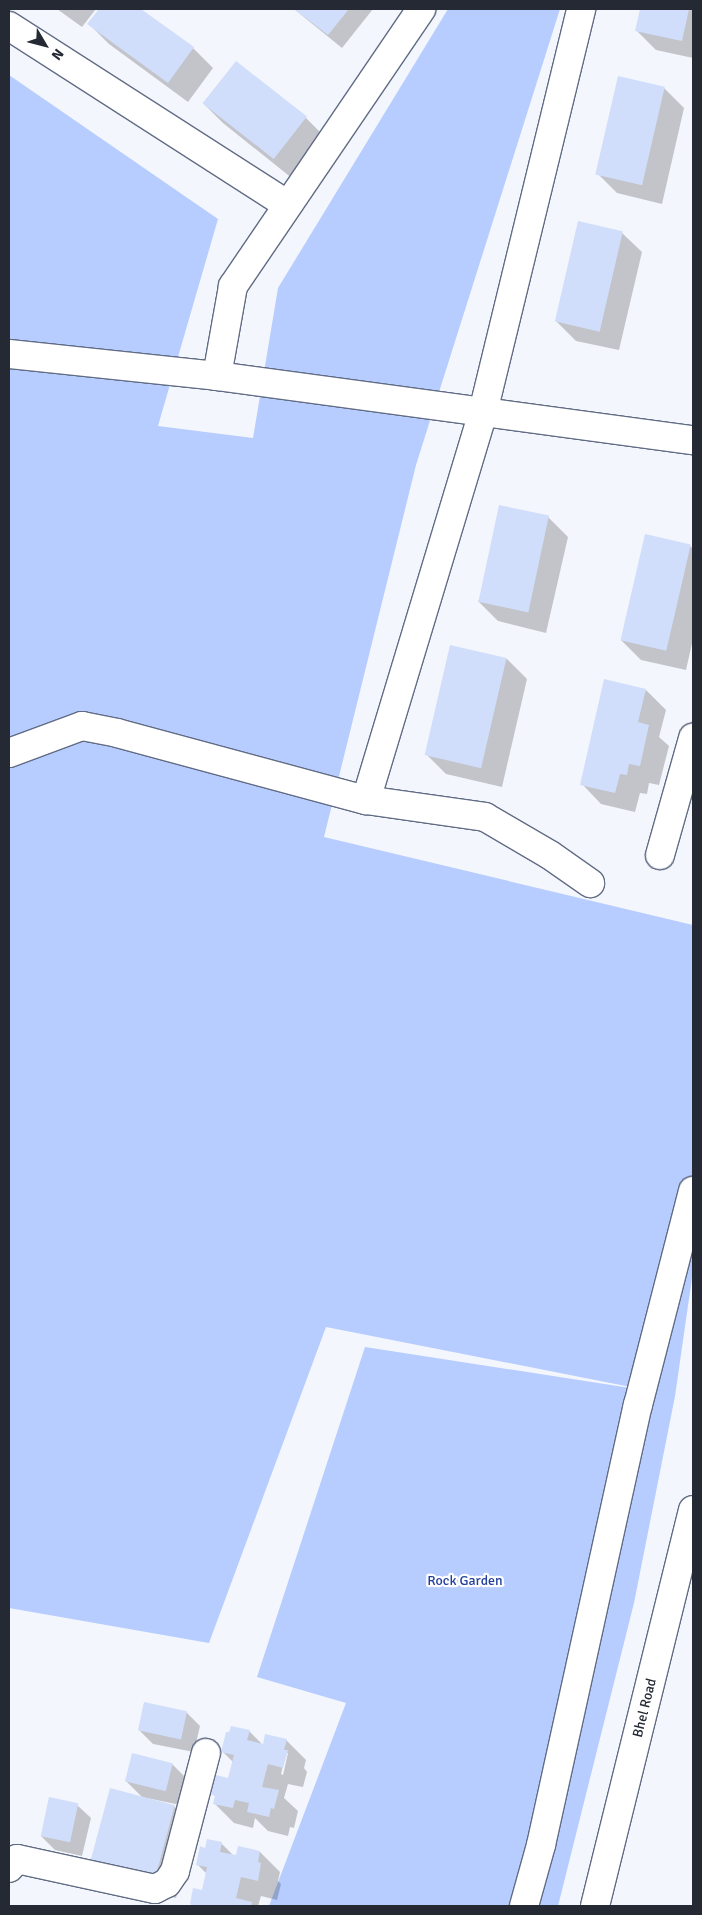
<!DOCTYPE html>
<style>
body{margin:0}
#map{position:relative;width:702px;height:1915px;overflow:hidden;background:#f3f6fc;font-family:Signika,sans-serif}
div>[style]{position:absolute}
.green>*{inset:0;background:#b7cdff}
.shadow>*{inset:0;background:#0003}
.building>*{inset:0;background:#d1defb;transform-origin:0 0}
.roads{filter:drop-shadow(1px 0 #616c84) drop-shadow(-1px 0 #616c84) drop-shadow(0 1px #616c84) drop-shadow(0 -1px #616c84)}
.minor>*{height:28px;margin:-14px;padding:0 14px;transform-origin:14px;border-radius:14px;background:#fff}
span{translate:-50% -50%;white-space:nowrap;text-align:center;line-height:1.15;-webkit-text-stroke:4.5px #fff;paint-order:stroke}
.park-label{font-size:14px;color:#23409d}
.street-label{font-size:14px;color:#242933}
.frame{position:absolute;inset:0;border:10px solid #242933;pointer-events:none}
.north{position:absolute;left:20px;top:20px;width:50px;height:50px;-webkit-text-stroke:4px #fff;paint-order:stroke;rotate:127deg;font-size:14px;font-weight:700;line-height:20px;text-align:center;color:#242933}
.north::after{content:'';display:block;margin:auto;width:18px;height:22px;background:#242933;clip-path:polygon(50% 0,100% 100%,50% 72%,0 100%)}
</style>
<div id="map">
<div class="green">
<i style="clip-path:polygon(448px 9px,560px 9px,416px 465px,324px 837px,693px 925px,693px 1271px,675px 1396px,634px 1603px,558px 1906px,269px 1906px,346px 1703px,257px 1677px,365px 1347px,656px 1392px,326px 1327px,209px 1643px,9px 1608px,9px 75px,218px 219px,158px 426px,253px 438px,278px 288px)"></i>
</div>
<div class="shadow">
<i style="clip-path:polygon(57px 9px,96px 9px,82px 27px)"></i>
<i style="clip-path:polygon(101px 9px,139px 9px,193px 48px,213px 68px,188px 102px,109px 44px,89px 24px)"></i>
<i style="clip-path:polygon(294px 9px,373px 9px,342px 48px)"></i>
<i style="clip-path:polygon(641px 9px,693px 9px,693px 58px,656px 50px,636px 30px)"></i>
<i style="clip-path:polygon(236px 62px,306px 118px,326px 138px,293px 179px,223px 123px,203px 103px)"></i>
<i style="clip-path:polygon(664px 88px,684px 108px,662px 204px,617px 193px,597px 173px)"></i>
<i style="clip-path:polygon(622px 233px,642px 252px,619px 350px,576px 341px,556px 321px)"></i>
<i style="clip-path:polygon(548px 517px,568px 537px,546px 633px,498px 621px,478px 601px)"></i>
<i style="clip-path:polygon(690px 546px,693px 549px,693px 639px,686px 670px,641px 660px,621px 640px)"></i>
<i style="clip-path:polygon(451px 647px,507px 659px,527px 679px,502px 787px,446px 774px,426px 754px)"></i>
<i style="clip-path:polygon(646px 690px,666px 710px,659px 737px,669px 746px,659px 785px,649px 783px,647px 794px,640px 793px,635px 812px,601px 804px,582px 784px)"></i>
<i style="clip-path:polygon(186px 1712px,200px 1726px,194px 1752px,153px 1744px,139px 1730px)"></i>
<i style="clip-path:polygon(evenodd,249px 1731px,264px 1746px,286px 1740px,306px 1760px,304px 1768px,307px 1772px,303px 1787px,288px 1784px,284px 1798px,298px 1811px,294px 1828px,290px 1827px,288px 1836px,268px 1831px,255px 1818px,253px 1828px,234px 1823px,214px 1803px,216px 1797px,213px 1794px,229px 1780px,233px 1762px,223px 1752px,249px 1731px,286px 1753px,288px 1753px,283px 1775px,281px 1774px,286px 1753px)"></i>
<i style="clip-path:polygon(172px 1764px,186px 1778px,180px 1805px,142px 1797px,126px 1781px)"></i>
<i style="clip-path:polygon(77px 1805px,91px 1818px,82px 1856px,55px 1850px,41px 1836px)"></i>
<i style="clip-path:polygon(174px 1806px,194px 1826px,176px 1898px,112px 1881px)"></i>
<i style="clip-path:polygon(221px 1843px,236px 1858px,260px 1852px,280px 1872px,278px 1881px,281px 1884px,277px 1900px,261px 1896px,258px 1906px,194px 1906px,191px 1903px,203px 1891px,207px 1874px,197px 1864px,206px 1849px)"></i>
</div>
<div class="building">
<i style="clip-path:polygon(99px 9px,141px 9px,194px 47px,168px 83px,87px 24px)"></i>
<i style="clip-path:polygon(294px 9px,349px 9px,328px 35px)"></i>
<i style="clip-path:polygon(640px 9px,689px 9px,682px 41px,635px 31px)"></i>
<i style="left:236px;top:61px;width:90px;height:54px;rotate:38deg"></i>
<i style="left:618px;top:76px;width:48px;height:101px;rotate:13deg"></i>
<i style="left:578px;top:221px;width:46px;height:103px;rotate:13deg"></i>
<i style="left:499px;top:505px;width:51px;height:99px;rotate:12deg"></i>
<i style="left:645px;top:534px;width:47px;height:109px;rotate:13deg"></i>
<i style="left:450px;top:645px;width:58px;height:113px;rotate:13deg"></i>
<i style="clip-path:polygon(604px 679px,646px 689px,638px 722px,649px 725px,640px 766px,629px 764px,627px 775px,620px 774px,615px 793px,580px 785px)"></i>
<i style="left:144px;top:1702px;width:44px;height:29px;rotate:12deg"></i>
<i style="clip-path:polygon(231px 1726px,250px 1730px,247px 1740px,263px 1744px,265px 1734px,287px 1739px,284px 1750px,288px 1750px,283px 1768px,268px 1764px,262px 1787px,279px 1790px,274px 1809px,271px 1808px,269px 1817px,247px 1812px,249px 1803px,235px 1800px,233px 1808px,213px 1804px,215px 1795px,211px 1795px,216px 1775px,228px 1778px,234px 1755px,221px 1752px,226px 1732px,229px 1732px)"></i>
<i style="left:132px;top:1753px;width:42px;height:29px;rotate:14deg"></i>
<i style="left:110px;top:1788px;width:67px;height:75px;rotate:15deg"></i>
<i style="left:49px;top:1797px;width:30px;height:40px;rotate:12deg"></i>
<i style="clip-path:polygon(207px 1839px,222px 1842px,220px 1852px,236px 1855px,238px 1846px,260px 1851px,258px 1862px,261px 1863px,258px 1881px,241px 1877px,236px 1898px,252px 1902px,251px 1906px,193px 1906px,190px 1904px,193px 1888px,202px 1890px,207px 1867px,196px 1865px,200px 1846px,205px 1848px)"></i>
</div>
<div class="roads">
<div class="minor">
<i style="left:9px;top:26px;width:331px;rotate:32.7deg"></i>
<i style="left:9px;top:354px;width:209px;rotate:6deg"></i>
<i style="left:217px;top:376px;width:480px;rotate:7.7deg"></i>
<i style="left:217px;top:376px;width:91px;rotate:-79.9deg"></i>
<i style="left:233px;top:286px;width:335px;rotate:-55.8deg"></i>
<i style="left:9px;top:753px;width:78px;rotate:-20.3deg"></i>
<i style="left:82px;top:726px;width:36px;rotate:11deg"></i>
<i style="left:117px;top:733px;width:258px;rotate:15.1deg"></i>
<i style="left:366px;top:800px;width:120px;rotate:8.1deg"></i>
<i style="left:485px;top:817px;width:75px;rotate:30.3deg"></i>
<i style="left:550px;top:855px;width:49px;rotate:35deg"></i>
<i style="left:366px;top:800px;width:405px;rotate:-73.2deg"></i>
<i style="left:483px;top:412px;width:415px;rotate:-76.3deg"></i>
<i style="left:660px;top:855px;width:122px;rotate:-74.2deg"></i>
<i style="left:9px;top:1868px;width:12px;rotate:-48deg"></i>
<i style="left:17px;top:1859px;width:141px;rotate:12.3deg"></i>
<i style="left:155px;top:1889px;width:13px;rotate:-27deg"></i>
<i style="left:167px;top:1883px;width:14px;rotate:-56deg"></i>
<i style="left:175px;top:1871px;width:122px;rotate:-75.3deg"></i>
<i style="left:524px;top:1906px;width:63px;rotate:-74.4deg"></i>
<i style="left:541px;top:1845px;width:451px;rotate:-77.6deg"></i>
<i style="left:638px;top:1405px;width:221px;rotate:-75.6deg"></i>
<i style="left:595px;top:1906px;width:408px;rotate:-76.1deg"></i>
</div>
</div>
<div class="park-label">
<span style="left:465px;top:1581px">Rock Garden</span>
</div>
<div class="street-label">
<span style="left:645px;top:1708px;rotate:-76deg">Bhel Road</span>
</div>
<div class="frame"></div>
<div class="north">N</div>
</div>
